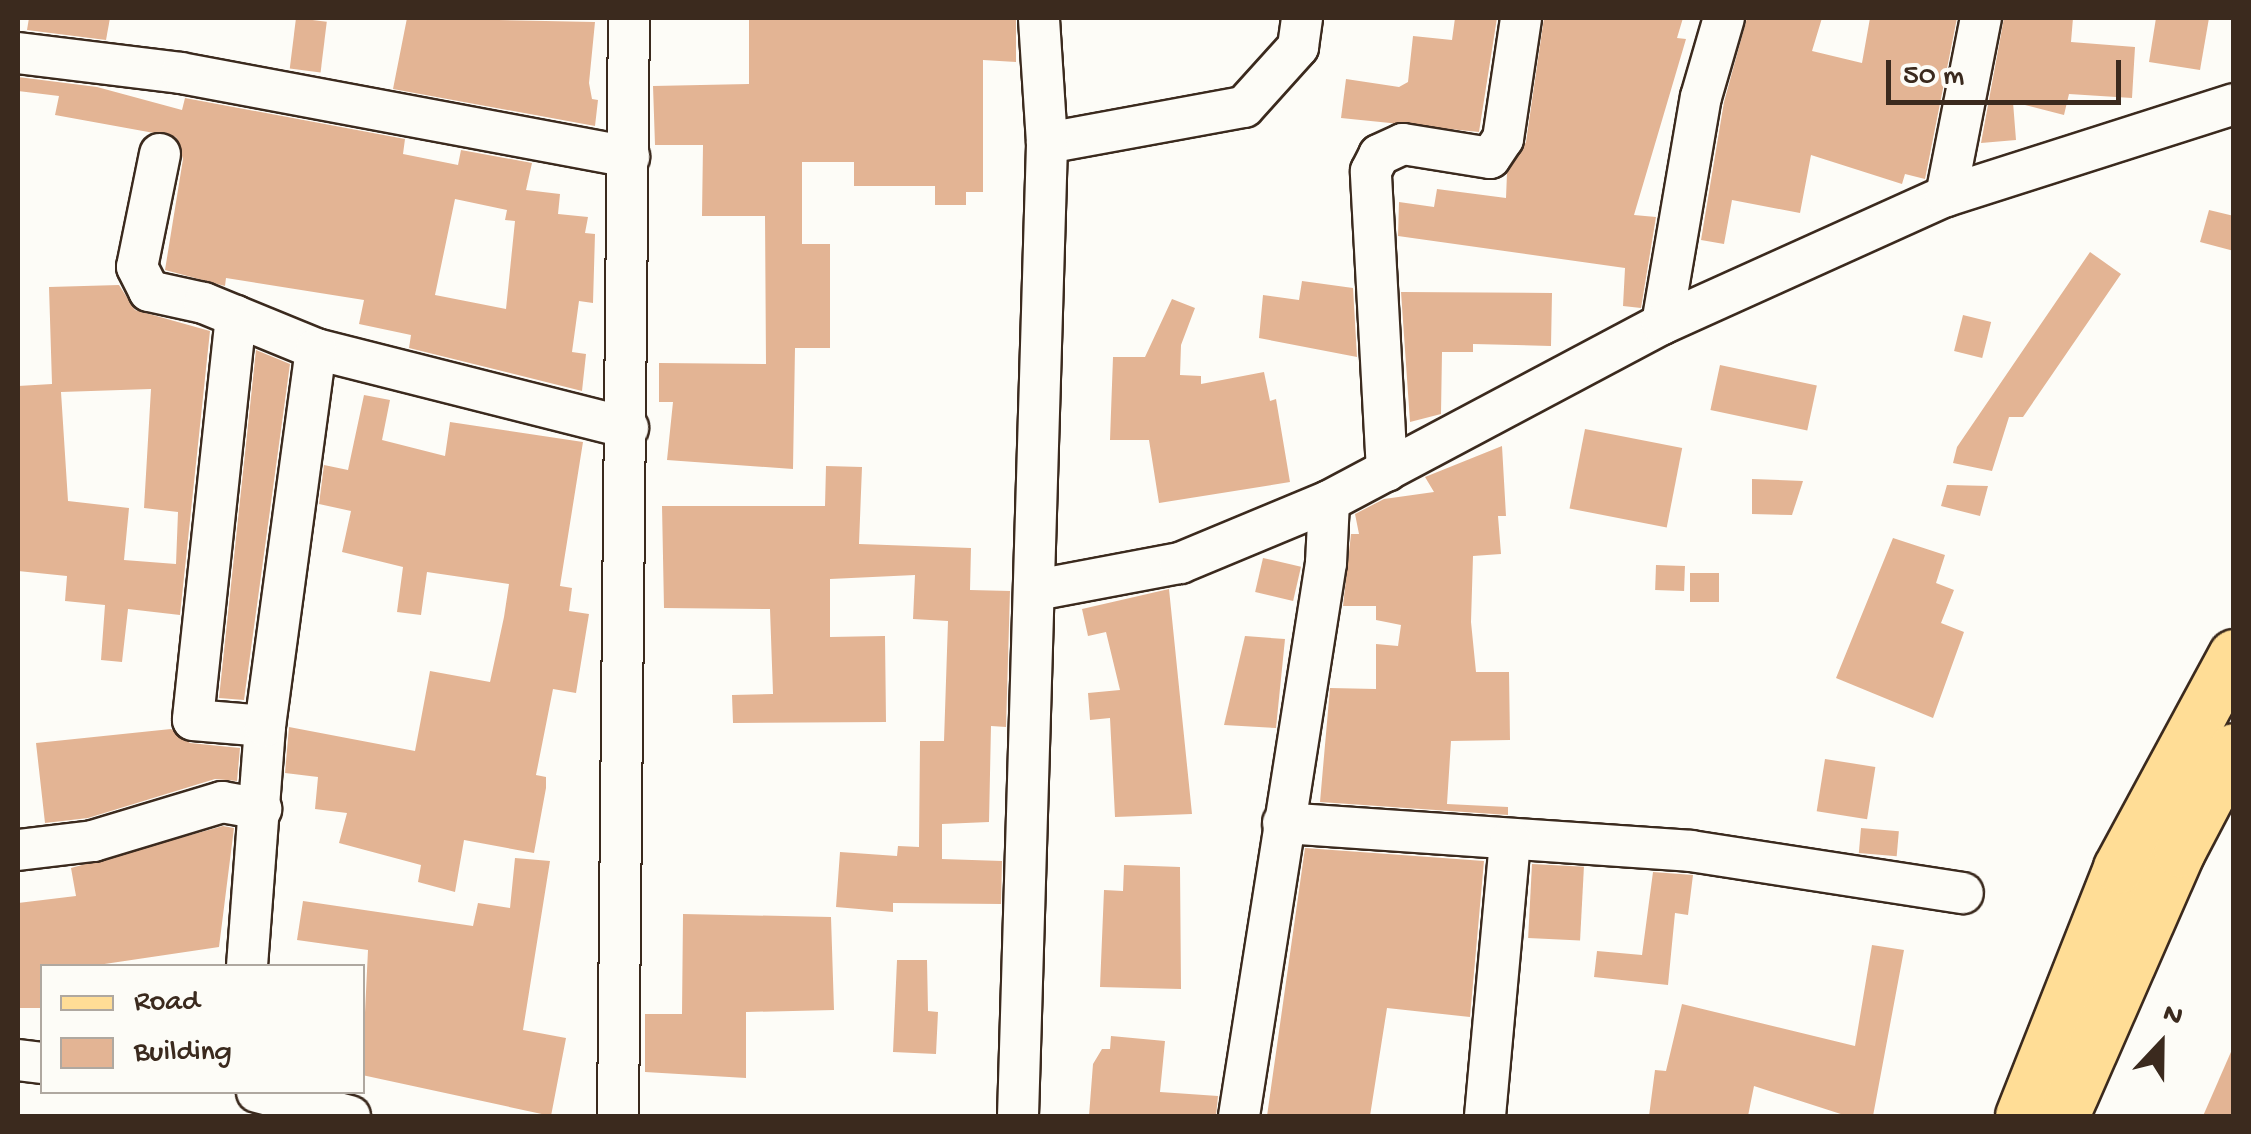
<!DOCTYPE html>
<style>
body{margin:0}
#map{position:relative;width:2251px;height:1134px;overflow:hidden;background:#fdfcf7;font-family:"Gochi Hand",sans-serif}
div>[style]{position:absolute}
.building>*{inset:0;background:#e3b494;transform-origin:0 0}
.roads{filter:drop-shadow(2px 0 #3b2a1e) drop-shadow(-2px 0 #3b2a1e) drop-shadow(0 2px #3b2a1e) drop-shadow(0 -2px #3b2a1e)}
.minor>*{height:40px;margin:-20px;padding:0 20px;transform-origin:20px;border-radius:20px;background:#fdfcf7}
.major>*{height:50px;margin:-25px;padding:0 25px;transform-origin:25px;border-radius:25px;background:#ffdd96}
span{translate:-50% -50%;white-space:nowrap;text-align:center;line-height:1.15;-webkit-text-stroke:8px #fdfcf7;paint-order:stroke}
.frame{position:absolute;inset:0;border:20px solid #3b2a1e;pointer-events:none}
.legend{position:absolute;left:40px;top:964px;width:325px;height:130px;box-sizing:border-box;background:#fdfcf7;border:2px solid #afa8a0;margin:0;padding:12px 18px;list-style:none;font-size:30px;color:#3b2a1e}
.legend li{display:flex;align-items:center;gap:20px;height:50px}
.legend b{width:50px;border:2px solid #afa8a0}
.north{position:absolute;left:2111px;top:994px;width:100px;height:100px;-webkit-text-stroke:8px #fdfcf7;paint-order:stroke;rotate:22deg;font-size:28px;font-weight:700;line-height:40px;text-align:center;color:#3b2a1e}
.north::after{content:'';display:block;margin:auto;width:35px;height:45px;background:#3b2a1e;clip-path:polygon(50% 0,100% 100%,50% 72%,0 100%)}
.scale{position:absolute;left:1886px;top:60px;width:235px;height:45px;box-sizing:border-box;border:5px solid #3b2a1e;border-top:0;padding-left:12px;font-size:30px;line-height:35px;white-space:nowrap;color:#3b2a1e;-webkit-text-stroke:8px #fdfcf7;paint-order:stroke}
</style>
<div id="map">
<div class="building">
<i style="clip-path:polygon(29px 18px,110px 18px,106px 40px,27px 30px)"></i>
<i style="left:296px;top:18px;width:31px;height:51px;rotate:7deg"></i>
<i style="clip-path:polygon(407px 18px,595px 22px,589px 83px,592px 99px,598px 100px,595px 126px,393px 89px)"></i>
<i style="clip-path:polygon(749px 18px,1016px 18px,1016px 62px,983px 60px,983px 192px,966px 192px,966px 205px,935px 205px,935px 186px,854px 186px,854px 162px,802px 162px,802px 244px,830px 244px,830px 348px,795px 348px,793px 469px,667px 460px,673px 402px,659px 402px,659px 363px,766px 364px,765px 216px,702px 216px,703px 145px,655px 145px,653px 86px,749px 84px)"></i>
<i style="clip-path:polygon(1455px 18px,1497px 18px,1479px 132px,1341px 118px,1346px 79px,1399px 87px,1408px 82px,1413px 36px,1452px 40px)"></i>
<i style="clip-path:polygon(1544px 18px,1683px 18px,1677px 38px,1686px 39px,1634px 215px,1656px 217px,1641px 308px,1623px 306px,1625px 268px,1398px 236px,1399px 202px,1434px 207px,1437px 189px,1506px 198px,1507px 173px,1526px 142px)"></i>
<i style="clip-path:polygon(1747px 18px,1822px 18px,1812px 51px,1862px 63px,1870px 18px,1957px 18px,1925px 179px,1905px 174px,1902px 184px,1811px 155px,1800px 213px,1732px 200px,1724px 244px,1701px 240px,1724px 102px)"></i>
<i style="clip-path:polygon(2004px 18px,2073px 18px,2071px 42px,2135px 47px,2132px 98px,2069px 94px,2064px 115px,2013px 102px,2016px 140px,1981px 143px)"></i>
<i style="clip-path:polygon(2156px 18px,2209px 18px,2200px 70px,2149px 62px)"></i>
<i style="clip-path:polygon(evenodd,18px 77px,97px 87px,182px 110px,185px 98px,405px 139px,403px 154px,458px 165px,461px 150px,532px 163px,526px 190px,560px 194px,558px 214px,588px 217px,585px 233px,595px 234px,593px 303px,579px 301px,572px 352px,586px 354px,582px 391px,409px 348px,411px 335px,359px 324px,364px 300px,226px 278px,225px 286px,165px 270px,183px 159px,176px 137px,55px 115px,59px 96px,18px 91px,18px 77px,455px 199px,507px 210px,505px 220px,515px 221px,506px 309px,435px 295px,455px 199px)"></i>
<i style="clip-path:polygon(2209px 210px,2234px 216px,2234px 251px,2200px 242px)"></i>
<i style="clip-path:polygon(2090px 252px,2121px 274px,2023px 417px,2009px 417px,1992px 471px,1953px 463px,1957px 447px)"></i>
<i style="clip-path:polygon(1302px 281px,1353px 288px,1357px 357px,1259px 338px,1263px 295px,1299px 300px)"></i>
<i style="clip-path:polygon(evenodd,119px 285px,135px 310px,210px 331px,180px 615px,128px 609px,122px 662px,101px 660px,105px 605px,65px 601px,67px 576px,18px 571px,18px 386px,52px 384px,49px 287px,119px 285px,151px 389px,144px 508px,178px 512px,176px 564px,124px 560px,129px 508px,68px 501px,61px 392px,151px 389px)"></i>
<i style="clip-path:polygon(1401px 292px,1552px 293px,1551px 346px,1473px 344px,1473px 352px,1442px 352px,1441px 414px,1410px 422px)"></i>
<i style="clip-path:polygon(1172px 299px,1195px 308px,1181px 345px,1180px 375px,1201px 376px,1201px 384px,1264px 372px,1270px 401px,1276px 399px,1290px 482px,1159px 503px,1149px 440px,1110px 440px,1113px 357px,1145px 357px)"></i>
<i style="left:1963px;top:315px;width:29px;height:37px;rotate:14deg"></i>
<i style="clip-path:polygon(256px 350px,290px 364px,244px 700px,219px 698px)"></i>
<i style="left:1720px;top:365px;width:99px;height:46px;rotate:12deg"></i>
<i style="clip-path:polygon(364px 395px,390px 400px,382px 440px,445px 456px,450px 422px,583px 442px,560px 586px,572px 588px,569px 611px,589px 614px,576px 693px,553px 689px,536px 775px,546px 777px,546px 788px,534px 853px,464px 840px,455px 892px,418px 882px,421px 865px,339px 843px,347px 813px,315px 809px,318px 777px,285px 773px,289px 727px,415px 751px,430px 671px,490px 682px,504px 617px,509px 584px,427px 572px,421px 615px,397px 612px,403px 567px,342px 552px,351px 511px,319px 504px,324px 465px,348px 470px)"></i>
<i style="left:1585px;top:429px;width:99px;height:81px;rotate:11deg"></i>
<i style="clip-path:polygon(1502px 446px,1506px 516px,1498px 516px,1501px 554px,1473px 556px,1471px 622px,1476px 672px,1509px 672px,1510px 740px,1451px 741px,1447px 804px,1508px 807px,1508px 815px,1320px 802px,1330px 688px,1376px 689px,1376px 644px,1398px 646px,1401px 625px,1376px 620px,1376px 606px,1343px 606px,1351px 534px,1359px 534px,1355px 514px,1384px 499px,1434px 492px,1425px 477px)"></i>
<i style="clip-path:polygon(826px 466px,862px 467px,859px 544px,971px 548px,970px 590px,1010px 591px,1006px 727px,991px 726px,989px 822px,942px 824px,942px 859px,1002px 861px,1001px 904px,893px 903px,893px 912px,836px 907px,840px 852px,897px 856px,898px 846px,919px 847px,920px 741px,944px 741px,948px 621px,913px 619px,915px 575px,830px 579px,830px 637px,885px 636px,886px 722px,733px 723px,732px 695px,773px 694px,770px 609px,664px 608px,662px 506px,825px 506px)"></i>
<i style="clip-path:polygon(1752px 479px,1803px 481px,1792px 515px,1752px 514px)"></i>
<i style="clip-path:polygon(1947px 485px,1988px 486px,1980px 516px,1941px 506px)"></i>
<i style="clip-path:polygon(1893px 538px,1945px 555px,1936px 583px,1954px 590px,1941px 623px,1964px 632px,1933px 718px,1836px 678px)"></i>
<i style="left:1263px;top:558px;width:39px;height:35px;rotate:13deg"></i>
<i style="left:1656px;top:565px;width:29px;height:25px;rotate:2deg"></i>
<i style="left:1690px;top:573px;width:29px;height:29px"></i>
<i style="clip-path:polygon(1169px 589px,1192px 814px,1115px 817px,1110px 718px,1090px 720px,1088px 693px,1120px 690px,1106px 632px,1088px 636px,1082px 609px)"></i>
<i style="clip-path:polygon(1245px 636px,1285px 639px,1276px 728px,1224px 725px)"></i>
<i style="clip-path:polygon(171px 729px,190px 743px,240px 748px,237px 781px,215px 779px,88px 818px,45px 823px,36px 743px)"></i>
<i style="left:1825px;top:759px;width:51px;height:53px;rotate:9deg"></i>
<i style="clip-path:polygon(223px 826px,234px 828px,219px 947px,91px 966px,42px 966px,42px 1008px,18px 1008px,18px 903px,76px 896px,71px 868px)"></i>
<i style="left:1861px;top:828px;width:38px;height:25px;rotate:5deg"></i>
<i style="clip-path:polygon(1305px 848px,1484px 861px,1470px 1017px,1387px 1008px,1370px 1116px,1267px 1116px)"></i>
<i style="clip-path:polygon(515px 858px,550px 861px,523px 1030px,566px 1038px,551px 1116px,362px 1075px,368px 950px,297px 940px,303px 901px,473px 926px,478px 903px,510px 908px)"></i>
<i style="left:1532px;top:864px;width:52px;height:74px;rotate:3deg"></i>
<i style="clip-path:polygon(1124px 865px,1180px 867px,1181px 989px,1100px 987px,1104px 890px,1123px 891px)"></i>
<i style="clip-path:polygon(1653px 872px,1693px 875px,1688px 915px,1675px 913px,1668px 985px,1594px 977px,1597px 951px,1642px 955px)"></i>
<i style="clip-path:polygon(683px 914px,831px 917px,834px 1010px,746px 1012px,746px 1078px,645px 1072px,645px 1014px,682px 1014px)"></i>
<i style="clip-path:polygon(1872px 945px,1904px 950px,1873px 1116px,1847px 1116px,1754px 1086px,1748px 1116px,1649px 1116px,1655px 1070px,1666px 1071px,1682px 1004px,1855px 1046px)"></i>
<i style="clip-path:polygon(897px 960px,927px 960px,928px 1011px,938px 1012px,936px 1054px,893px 1052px)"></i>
<i style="clip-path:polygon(1111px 1036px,1165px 1041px,1160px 1092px,1218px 1096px,1216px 1116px,1089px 1116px,1093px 1064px,1102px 1049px,1110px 1049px)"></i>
<i style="clip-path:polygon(2234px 1045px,2234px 1116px,2203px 1116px)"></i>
</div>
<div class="roads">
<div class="minor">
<i style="left:18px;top:53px;width:164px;rotate:7deg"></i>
<i style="left:181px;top:73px;width:456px;rotate:10.6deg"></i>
<i style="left:1047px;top:143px;width:200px;rotate:-10.4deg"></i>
<i style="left:1244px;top:107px;width:81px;rotate:-48deg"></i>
<i style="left:1298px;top:47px;width:29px;rotate:-82deg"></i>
<i style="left:160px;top:154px;width:115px;rotate:101.5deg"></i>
<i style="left:137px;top:267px;width:27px;rotate:63deg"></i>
<i style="left:149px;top:291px;width:56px;rotate:12.3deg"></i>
<i style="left:204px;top:303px;width:121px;rotate:22.3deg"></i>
<i style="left:316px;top:349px;width:322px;rotate:14.2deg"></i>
<i style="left:1946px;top:196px;width:181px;rotate:-78.9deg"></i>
<i style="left:236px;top:316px;width:406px;rotate:96.1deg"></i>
<i style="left:193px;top:720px;width:72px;rotate:4.8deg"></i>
<i style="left:1662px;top:324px;width:230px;rotate:-80.3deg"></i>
<i style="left:1701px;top:97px;width:82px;rotate:-73.8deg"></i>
<i style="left:1387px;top:471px;width:300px;rotate:-93.1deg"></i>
<i style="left:1371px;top:171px;width:18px;rotate:-63deg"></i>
<i style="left:1379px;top:155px;width:26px;rotate:-25deg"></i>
<i style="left:1403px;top:144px;width:88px;rotate:9.1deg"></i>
<i style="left:1490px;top:158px;width:23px;rotate:-56deg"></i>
<i style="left:1503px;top:139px;width:122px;rotate:-81.5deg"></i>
<i style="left:1037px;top:590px;width:146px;rotate:-10.7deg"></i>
<i style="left:1180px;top:563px;width:161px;rotate:-22.6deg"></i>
<i style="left:1329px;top:501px;width:377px;rotate:-28deg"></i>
<i style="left:1662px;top:324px;width:312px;rotate:-24.3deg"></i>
<i style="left:1946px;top:196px;width:302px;rotate:-17.7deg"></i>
<i style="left:1283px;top:823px;width:409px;rotate:3.9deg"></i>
<i style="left:1691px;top:851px;width:275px;rotate:8.8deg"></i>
<i style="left:18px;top:850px;width:76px;rotate:-6.8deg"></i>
<i style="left:93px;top:841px;width:135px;rotate:-16.8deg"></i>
<i style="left:222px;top:802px;width:40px;rotate:10deg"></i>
<i style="left:247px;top:966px;width:241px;rotate:-85.7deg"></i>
<i style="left:265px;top:726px;width:380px;rotate:-82.3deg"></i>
<i style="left:18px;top:1060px;width:24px;rotate:7deg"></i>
<i style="left:257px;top:1092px;width:96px;rotate:14.5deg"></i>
<i style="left:618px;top:1116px;width:1098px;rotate:-89.43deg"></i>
<i style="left:1018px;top:1116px;width:973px;rotate:-88.29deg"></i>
<i style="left:1047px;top:143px;width:125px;rotate:-93.7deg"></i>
<i style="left:1239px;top:1116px;width:560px;rotate:-81.06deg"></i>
<i style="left:1326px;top:563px;width:62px;rotate:-87.2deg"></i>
<i style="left:1485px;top:1116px;width:276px;rotate:-84.8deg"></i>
</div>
<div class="major">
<i style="left:2021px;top:1116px;width:267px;rotate:-68.4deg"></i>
<i style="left:2119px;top:868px;width:242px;rotate:-61.6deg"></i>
<i style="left:2064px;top:1116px;width:288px;rotate:-66.3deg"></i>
<i style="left:2180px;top:852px;width:116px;rotate:-62.3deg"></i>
</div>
</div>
<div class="frame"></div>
<ul class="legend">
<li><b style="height:12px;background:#ffdd96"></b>Road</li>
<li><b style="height:28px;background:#e3b494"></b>Building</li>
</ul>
<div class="north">N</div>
<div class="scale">50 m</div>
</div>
